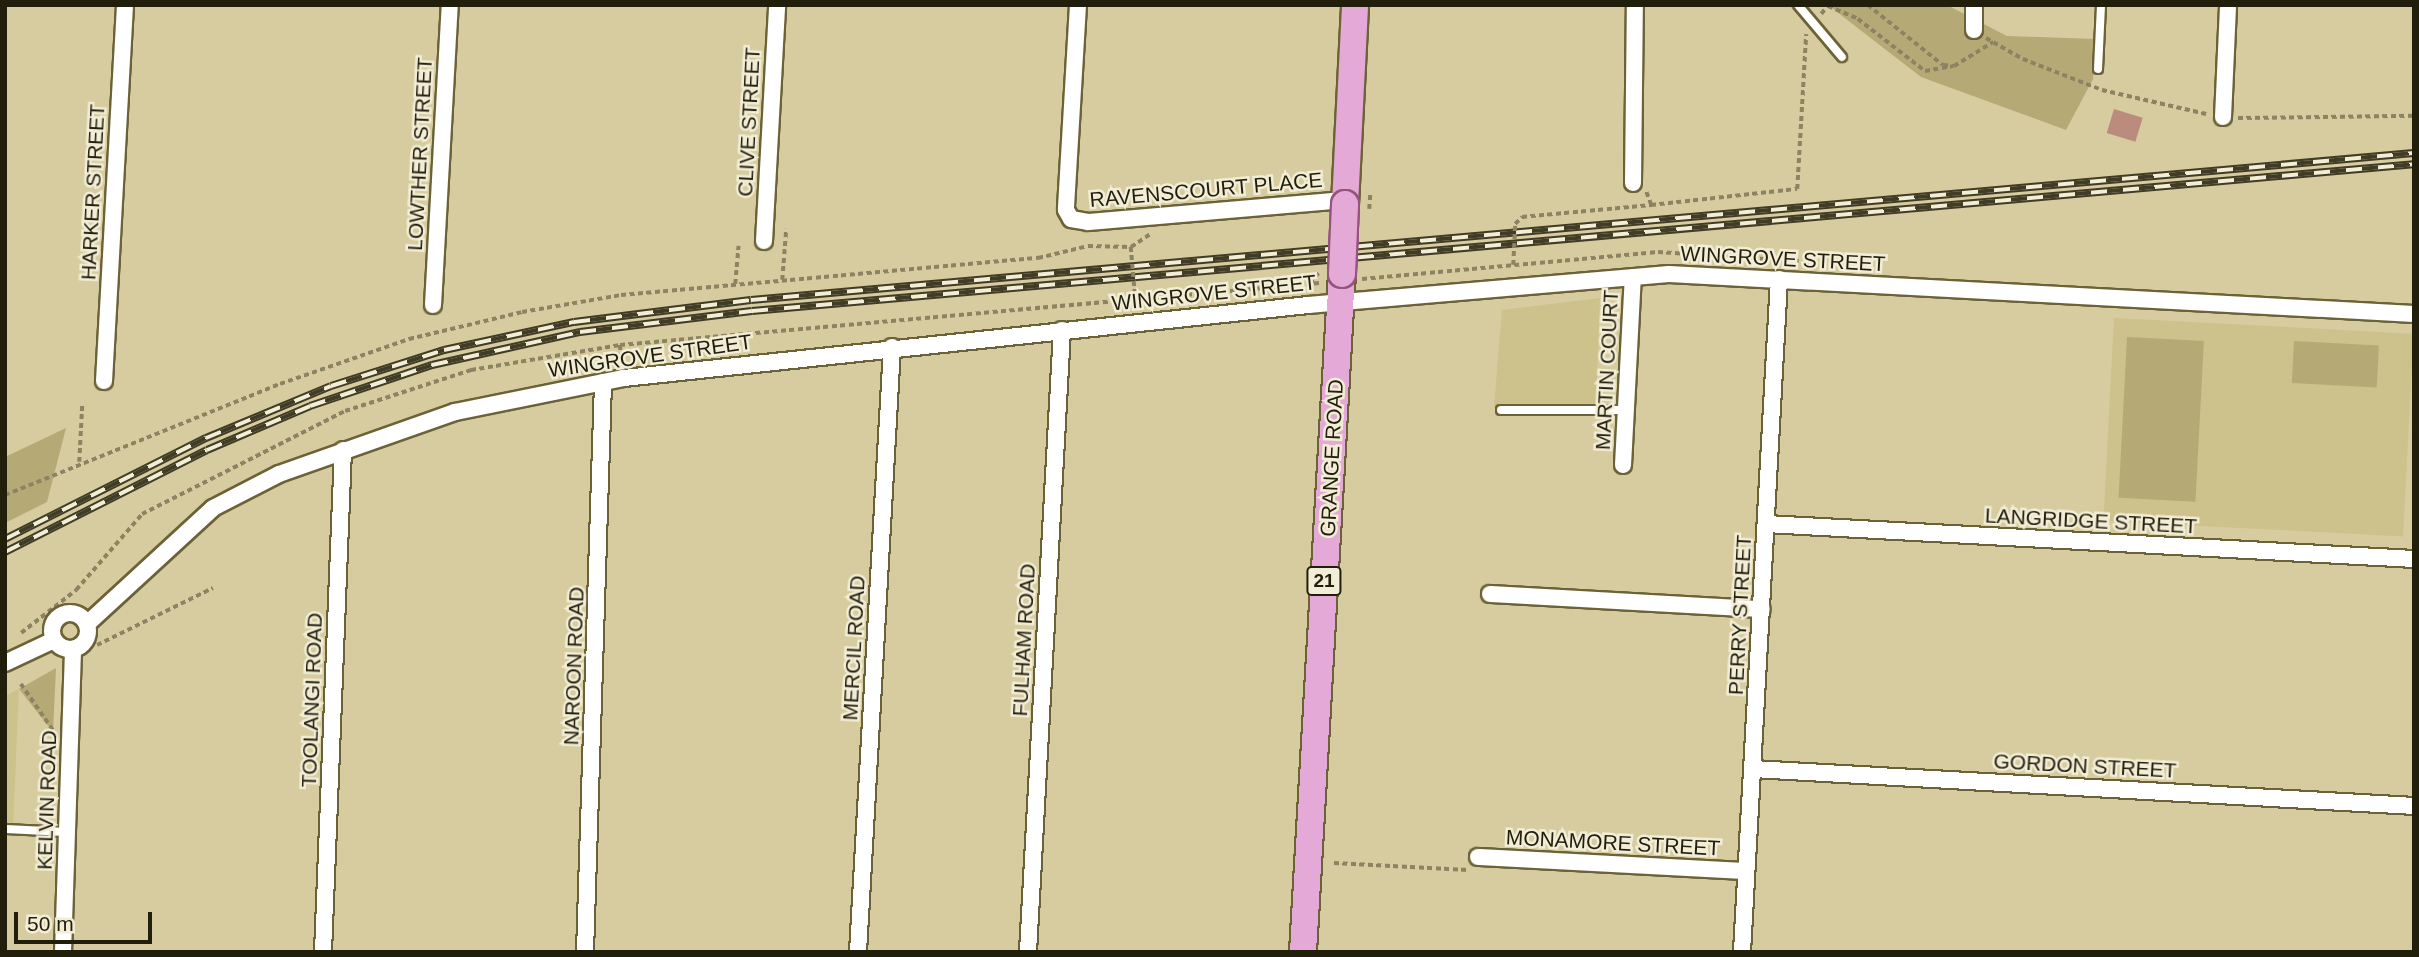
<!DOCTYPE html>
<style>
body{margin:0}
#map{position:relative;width:2419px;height:957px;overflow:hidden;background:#d7cc9f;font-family:Helvetica,sans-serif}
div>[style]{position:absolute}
.built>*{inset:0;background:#cdc18c;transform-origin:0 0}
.green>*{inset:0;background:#b5a976;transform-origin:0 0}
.building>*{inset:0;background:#bb8c7e;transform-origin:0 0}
.path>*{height:3.5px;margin-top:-1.75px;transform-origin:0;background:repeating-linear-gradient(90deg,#8b8361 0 5px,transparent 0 8.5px)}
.roads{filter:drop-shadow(2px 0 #6c6237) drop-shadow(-2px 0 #6c6237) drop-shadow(0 2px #6c6237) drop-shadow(0 -2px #6c6237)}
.service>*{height:8px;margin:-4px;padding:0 4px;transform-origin:4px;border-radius:4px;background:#fff}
.minor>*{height:16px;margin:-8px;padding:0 8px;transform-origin:8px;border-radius:8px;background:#fff}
.minor>.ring{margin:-8px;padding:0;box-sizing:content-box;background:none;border:16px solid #fff;border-radius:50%}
.primary>*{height:26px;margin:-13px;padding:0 13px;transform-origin:13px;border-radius:13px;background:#e5a9d7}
.rail>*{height:8px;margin-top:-4px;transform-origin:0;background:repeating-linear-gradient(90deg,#f2edd6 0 16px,#413c26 0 32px);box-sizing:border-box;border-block:2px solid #413c26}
.path-bridge>*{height:3.5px;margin-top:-1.75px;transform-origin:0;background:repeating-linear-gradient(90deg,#8b8361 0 5px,transparent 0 8.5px)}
.bridges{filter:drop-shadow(2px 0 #95537e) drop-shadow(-2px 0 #95537e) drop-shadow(0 2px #95537e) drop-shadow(0 -2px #95537e)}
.primary-bridge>*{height:26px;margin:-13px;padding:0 13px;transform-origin:13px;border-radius:13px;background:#e5a9d7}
span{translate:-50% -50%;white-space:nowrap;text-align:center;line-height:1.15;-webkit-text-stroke:5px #f2edd6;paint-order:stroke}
.shield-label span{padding:2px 5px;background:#f2edd6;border:2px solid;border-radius:5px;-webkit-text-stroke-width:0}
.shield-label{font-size:19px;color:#221e0c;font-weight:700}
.street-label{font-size:21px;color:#221e0c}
.frame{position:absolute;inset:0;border:7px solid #221e0c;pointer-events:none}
.scale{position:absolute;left:14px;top:912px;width:138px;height:32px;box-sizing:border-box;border:4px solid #221e0c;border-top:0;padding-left:9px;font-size:21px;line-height:24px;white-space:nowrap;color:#221e0c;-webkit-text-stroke:5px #f2edd6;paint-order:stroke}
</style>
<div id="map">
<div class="built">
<i style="clip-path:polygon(1600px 298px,1596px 407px,1494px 407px,1502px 310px)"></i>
<i style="left:2114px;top:318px;width:300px;height:203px;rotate:3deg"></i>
<i style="clip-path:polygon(19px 689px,13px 826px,5px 826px,5px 696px)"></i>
</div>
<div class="green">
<i style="clip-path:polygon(1828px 5px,1947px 5px,2007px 36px,2095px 39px,2093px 79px,2066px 130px,1921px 77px)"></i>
<i style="left:2127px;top:337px;width:77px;height:161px;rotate:3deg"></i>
<i style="left:2294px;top:341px;width:85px;height:42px;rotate:3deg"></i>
<i style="clip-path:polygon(66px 428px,47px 502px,5px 523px,5px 457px)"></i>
<i style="clip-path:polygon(56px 668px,53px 732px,19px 689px)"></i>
</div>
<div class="building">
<i style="left:2114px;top:109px;width:30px;height:25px;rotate:17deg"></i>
</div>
<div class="path">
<i style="left:1868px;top:5px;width:96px;rotate:38.7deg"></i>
<i style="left:1943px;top:65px;width:11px;rotate:5deg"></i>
<i style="left:1954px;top:66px;width:46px;rotate:-31.6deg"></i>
<i style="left:1828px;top:6px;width:33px;rotate:23deg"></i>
<i style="left:1858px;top:19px;width:85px;rotate:37.8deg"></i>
<i style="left:1925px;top:71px;width:27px;rotate:-10deg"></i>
<i style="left:1821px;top:14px;width:11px;rotate:-52deg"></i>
<i style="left:1986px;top:38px;width:43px;rotate:29.6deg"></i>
<i style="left:2023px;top:59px;width:85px;rotate:21.4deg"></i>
<i style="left:2102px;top:90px;width:107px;rotate:13deg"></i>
<i style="left:2238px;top:118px;width:176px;rotate:-0.7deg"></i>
<i style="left:1651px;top:205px;width:147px;rotate:-6.3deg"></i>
<i style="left:1797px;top:189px;width:155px;rotate:-86.7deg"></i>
<i style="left:1515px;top:224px;width:10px;rotate:-45deg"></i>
<i style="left:1522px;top:217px;width:130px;rotate:-5.3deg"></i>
<i style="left:1651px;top:205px;width:14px;rotate:-111deg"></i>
<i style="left:1362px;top:279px;width:297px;rotate:-5.2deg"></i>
<i style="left:1658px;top:252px;width:141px;rotate:3.7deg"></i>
<i style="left:782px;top:280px;width:51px;rotate:-85.5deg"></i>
<i style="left:735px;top:284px;width:38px;rotate:-85deg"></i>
<i style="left:620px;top:345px;width:19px;rotate:84deg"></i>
<i style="left:79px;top:462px;width:58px;rotate:-87deg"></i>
<i style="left:5px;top:495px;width:297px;rotate:-22deg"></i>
<i style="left:280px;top:384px;width:137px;rotate:-19.2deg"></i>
<i style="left:409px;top:339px;width:116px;rotate:-13.4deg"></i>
<i style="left:522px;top:312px;width:100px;rotate:-9.7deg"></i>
<i style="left:621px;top:295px;width:419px;rotate:-5.1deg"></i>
<i style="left:1038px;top:258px;width:51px;rotate:-13.5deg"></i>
<i style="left:1088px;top:246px;width:43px;rotate:1.3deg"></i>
<i style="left:1131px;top:247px;width:23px;rotate:-34deg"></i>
<i style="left:21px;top:633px;width:70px;rotate:-38deg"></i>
<i style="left:76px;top:590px;width:101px;rotate:-49deg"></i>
<i style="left:142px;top:514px;width:228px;rotate:-26.9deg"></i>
<i style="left:345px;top:411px;width:133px;rotate:-18deg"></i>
<i style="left:471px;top:370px;width:151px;rotate:-9.5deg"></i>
<i style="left:620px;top:345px;width:702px;rotate:-5.07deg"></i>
<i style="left:97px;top:645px;width:129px;rotate:-26.2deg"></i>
<i style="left:21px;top:684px;width:56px;rotate:55.2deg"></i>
<i style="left:1334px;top:863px;width:134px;rotate:3deg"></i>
</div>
<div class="roads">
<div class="service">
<i style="left:1798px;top:5px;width:68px;rotate:49.8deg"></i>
<i style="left:2098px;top:69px;width:64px;rotate:-87.3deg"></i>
<i style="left:1501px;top:410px;width:125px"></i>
<i style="left:5px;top:829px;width:62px;rotate:2.8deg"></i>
</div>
<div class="minor">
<i style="left:1078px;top:5px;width:205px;rotate:93.4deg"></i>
<i style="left:1066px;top:210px;width:10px;rotate:61deg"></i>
<i style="left:1071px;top:219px;width:17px;rotate:10deg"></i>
<i style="left:1088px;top:222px;width:258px;rotate:-4.9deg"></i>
<i style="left:1974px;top:30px;width:25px;rotate:-90deg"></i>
<i style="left:2223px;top:117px;width:112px;rotate:-87.4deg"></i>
<i style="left:1633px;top:183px;width:178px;rotate:-89.4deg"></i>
<i style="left:764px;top:241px;width:236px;rotate:-86.8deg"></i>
<i style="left:433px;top:305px;width:300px;rotate:-86.8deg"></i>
<i style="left:104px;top:381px;width:377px;rotate:-86.8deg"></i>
<i style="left:1623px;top:465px;width:188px;rotate:-87deg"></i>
<i style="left:1766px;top:524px;width:649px;rotate:3.09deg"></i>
<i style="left:1490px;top:594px;width:272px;rotate:3.2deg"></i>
<i class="ring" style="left:52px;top:613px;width:20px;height:20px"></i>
<i style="left:87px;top:624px;width:171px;rotate:-42.6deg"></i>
<i style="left:213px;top:508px;width:74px;rotate:-27.3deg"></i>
<i style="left:279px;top:474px;width:187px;rotate:-19.4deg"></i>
<i style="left:455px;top:412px;width:172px;rotate:-11.4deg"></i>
<i style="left:624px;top:378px;width:688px;rotate:-6.09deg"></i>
<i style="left:1308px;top:305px;width:362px;rotate:-4.9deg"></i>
<i style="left:1669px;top:274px;width:746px;rotate:3.07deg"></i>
<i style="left:5px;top:663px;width:54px;rotate:-25.1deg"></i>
<i style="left:1753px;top:769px;width:662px;rotate:3.2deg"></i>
<i style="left:1478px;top:857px;width:268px;rotate:3deg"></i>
<i style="left:63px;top:952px;width:303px;rotate:-88.1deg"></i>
<i style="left:323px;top:952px;width:502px;rotate:-87.72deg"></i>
<i style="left:585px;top:952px;width:570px;rotate:-88.19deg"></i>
<i style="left:858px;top:952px;width:606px;rotate:-86.78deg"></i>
<i style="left:1028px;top:952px;width:623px;rotate:-86.87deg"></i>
<i style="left:1742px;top:952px;width:674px;rotate:-86.85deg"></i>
</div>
<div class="primary">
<i style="left:1345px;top:204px;width:199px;rotate:-87.1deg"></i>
<i style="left:1303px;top:952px;width:679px;rotate:-86.71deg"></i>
</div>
</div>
<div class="rail">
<i style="left:5px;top:539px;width:225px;rotate:-26.7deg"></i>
<i style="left:206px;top:438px;width:135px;rotate:-22.6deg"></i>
<i style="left:331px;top:386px;width:119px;rotate:-17.7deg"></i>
<i style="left:444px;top:350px;width:133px;rotate:-12.2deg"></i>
<i style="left:574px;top:322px;width:178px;rotate:-7.1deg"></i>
<i style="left:751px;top:300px;width:1669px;rotate:-5.05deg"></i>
<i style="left:5px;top:552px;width:226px;rotate:-26.8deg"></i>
<i style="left:207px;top:450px;width:112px;rotate:-23.1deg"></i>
<i style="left:310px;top:406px;width:129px;rotate:-18.6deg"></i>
<i style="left:432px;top:365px;width:152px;rotate:-12.6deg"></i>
<i style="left:580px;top:332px;width:173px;rotate:-7deg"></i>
<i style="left:752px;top:311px;width:1668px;rotate:-5.05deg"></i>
</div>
<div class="path-bridge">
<i style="left:1369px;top:209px;width:16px;rotate:-86deg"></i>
<i style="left:1131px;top:247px;width:47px;rotate:85.1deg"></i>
<i style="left:1513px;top:265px;width:41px;rotate:-87.2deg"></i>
<i style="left:1310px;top:284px;width:15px;rotate:-53deg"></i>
</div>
<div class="bridges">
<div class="primary-bridge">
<i style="left:1342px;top:274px;width:70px;rotate:-87.5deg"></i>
</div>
</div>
<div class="shield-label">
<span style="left:1324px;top:581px">21</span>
</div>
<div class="street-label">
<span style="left:749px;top:122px;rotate:-87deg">CLIVE STREET</span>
<span style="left:420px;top:154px;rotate:-87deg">LOWTHER STREET</span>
<span style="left:1206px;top:190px;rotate:-5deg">RAVENSCOURT PLACE</span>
<span style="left:93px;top:192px;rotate:-87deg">HARKER STREET</span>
<span style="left:1783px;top:259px;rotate:3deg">WINGROVE STREET</span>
<span style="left:1214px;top:293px;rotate:-6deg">WINGROVE STREET</span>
<span style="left:650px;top:356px;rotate:-8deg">WINGROVE STREET</span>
<span style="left:1607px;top:370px;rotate:-87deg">MARTIN COURT</span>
<span style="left:1332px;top:458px;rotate:-87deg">GRANGE ROAD</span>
<span style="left:2091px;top:521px;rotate:3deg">LANGRIDGE STREET</span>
<span style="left:1740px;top:615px;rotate:-87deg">PERRY STREET</span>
<span style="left:1024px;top:640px;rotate:-87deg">FULHAM ROAD</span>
<span style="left:854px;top:648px;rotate:-87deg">MERCIL ROAD</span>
<span style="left:574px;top:666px;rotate:-88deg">NAROON ROAD</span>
<span style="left:312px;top:700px;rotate:-88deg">TOOLANGI ROAD</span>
<span style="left:2085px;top:766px;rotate:3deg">GORDON STREET</span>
<span style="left:47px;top:800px;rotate:-88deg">KELVIN ROAD</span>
<span style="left:1613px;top:843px;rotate:3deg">MONAMORE STREET</span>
</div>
<div class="frame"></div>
<div class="scale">50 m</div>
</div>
